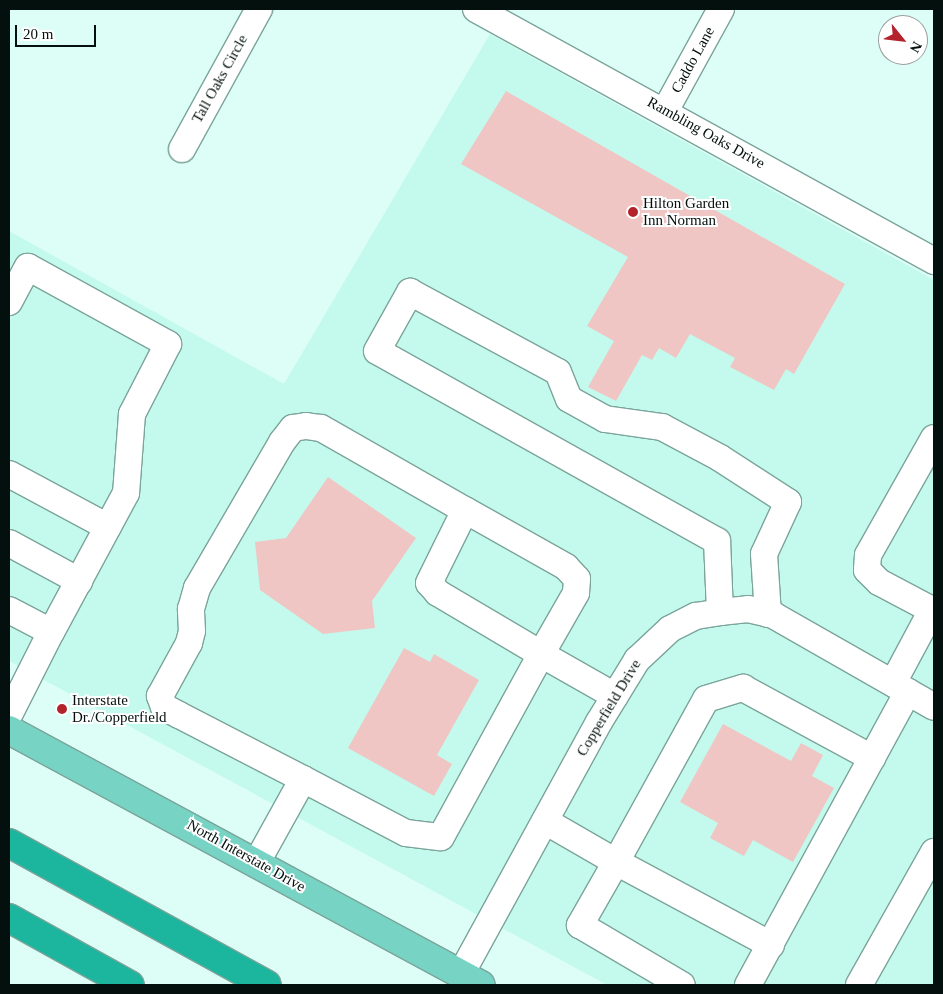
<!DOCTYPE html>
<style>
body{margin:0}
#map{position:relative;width:943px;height:994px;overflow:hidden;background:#dcfef6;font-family:"Times New Roman",serif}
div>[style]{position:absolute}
.built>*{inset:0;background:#c4faed}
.building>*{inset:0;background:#efc6c3}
.roads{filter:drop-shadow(1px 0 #7ba49a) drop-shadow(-1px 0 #7ba49a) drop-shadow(0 1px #7ba49a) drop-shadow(0 -1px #7ba49a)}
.minor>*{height:26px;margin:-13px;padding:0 13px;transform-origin:13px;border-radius:13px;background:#fff}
.major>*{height:28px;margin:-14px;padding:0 14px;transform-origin:14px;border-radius:14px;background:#77d3c4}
.highway>*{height:28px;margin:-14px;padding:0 14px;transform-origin:14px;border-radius:14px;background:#1cb59d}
.dots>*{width:14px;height:14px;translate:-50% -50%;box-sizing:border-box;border:2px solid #fff;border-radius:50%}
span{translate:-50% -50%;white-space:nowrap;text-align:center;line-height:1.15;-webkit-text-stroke:4px #fff;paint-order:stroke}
.street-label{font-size:15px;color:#03100d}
.poi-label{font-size:15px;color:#03100d}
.left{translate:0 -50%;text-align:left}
.frame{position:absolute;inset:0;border:10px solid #03100d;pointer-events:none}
.north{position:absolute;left:878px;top:15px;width:50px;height:50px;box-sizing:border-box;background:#fff;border:1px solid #9a9f9e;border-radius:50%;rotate:119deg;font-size:14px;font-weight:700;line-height:20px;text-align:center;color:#03100d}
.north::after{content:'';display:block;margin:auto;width:18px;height:22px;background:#b4232c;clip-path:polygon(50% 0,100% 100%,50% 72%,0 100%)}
.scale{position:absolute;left:15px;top:25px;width:81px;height:22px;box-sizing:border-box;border:2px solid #03100d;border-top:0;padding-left:6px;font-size:15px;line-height:18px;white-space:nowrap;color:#03100d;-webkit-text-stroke:4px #fff;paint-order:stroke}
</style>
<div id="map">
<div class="built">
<i style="clip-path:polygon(490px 34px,934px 280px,934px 985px,607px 985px,9px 661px,9px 231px,284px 384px)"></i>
</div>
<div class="building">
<i style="clip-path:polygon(506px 91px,845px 284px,794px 374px,786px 369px,774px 390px,730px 367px,735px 358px,690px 334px,676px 358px,659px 348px,652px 360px,642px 355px,616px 401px,588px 387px,614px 341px,587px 326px,628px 257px,461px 164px)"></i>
<i style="clip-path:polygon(328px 477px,416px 538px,372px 601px,375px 628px,323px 634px,260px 590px,255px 542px,286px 538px)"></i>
<i style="clip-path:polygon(404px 648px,430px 662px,434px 654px,479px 680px,437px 755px,452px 764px,434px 796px,348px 748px)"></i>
<i style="clip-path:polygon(723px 724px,791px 761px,801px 743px,823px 755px,812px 776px,834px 788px,793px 862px,753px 840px,744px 856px,710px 838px,718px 823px,680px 802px)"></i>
</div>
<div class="roads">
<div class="minor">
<i style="left:476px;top:9px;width:523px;rotate:28.82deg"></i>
<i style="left:665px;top:111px;width:116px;rotate:-61.2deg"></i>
<i style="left:182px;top:149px;width:160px;rotate:-61.2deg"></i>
<i style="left:9px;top:302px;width:40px;rotate:-62deg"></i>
<i style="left:28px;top:267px;width:160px;rotate:28.8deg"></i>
<i style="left:168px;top:344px;width:79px;rotate:117.2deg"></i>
<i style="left:132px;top:414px;width:79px;rotate:94.3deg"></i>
<i style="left:126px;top:493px;width:158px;rotate:118.3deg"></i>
<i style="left:934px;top:438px;width:134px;rotate:119.4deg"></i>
<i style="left:868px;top:555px;width:15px;rotate:94deg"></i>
<i style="left:867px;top:570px;width:17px;rotate:45deg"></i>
<i style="left:879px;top:582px;width:62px;rotate:27.8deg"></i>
<i style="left:9px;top:474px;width:112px;rotate:28.2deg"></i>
<i style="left:9px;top:543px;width:80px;rotate:28.5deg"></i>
<i style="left:9px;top:610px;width:47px;rotate:27.6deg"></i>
<i style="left:51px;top:632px;width:93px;rotate:116.8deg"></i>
<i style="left:720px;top:612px;width:71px;rotate:-92.4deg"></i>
<i style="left:717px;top:541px;width:389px;rotate:-150.8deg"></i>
<i style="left:377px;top:351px;width:68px;rotate:-60.8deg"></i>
<i style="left:410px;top:292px;width:168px;rotate:28.4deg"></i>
<i style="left:558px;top:372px;width:29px;rotate:68deg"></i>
<i style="left:569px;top:399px;width:41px;rotate:29.1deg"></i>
<i style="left:605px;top:419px;width:58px;rotate:8deg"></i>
<i style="left:662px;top:427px;width:66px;rotate:28.1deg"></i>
<i style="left:720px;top:458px;width:81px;rotate:32.9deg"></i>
<i style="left:788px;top:502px;width:57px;rotate:114.8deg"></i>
<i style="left:764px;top:554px;width:60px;rotate:86.2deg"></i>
<i style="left:893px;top:683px;width:83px;rotate:-61.9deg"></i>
<i style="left:303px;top:779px;width:140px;rotate:-152.7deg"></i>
<i style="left:179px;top:715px;width:17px;rotate:-152deg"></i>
<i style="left:164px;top:707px;width:12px;rotate:-110deg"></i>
<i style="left:160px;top:696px;width:60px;rotate:-61.3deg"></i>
<i style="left:189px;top:643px;width:12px;rotate:-76deg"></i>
<i style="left:192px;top:631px;width:22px;rotate:-93deg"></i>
<i style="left:191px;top:609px;width:22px;rotate:-74deg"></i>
<i style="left:197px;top:588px;width:169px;rotate:-59.8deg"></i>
<i style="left:282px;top:442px;width:18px;rotate:-52deg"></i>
<i style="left:293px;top:428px;width:13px;rotate:-9deg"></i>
<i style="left:306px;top:426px;width:15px;rotate:8deg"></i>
<i style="left:321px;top:428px;width:166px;rotate:29.7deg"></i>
<i style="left:465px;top:510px;width:116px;rotate:29.4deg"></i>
<i style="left:566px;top:567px;width:16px;rotate:47deg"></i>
<i style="left:577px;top:579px;width:14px;rotate:94deg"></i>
<i style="left:576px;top:593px;width:70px;rotate:119.8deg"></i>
<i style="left:541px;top:654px;width:120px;rotate:-149.4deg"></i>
<i style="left:438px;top:593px;width:13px;rotate:-132deg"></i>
<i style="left:429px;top:583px;width:81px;rotate:-63.7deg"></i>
<i style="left:545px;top:821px;width:82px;rotate:30deg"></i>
<i style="left:616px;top:862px;width:73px;rotate:119.7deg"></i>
<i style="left:580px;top:925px;width:118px;rotate:30.5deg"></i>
<i style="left:257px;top:862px;width:95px;rotate:-61deg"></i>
<i style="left:303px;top:779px;width:116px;rotate:27.7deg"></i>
<i style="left:406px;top:833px;width:35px;rotate:7deg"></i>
<i style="left:441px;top:837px;width:209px;rotate:-61.3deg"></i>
<i style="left:541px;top:654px;width:85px;rotate:29.6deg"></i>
<i style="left:771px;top:945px;width:176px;rotate:-151.8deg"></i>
<i style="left:616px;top:862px;width:186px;rotate:-61.1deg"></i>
<i style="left:706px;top:699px;width:39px;rotate:-17deg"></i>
<i style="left:743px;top:688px;width:147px;rotate:28.5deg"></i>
<i style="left:461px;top:974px;width:287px;rotate:-61.3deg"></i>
<i style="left:599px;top:722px;width:73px;rotate:-58.5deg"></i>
<i style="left:637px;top:660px;width:45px;rotate:-43.2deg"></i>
<i style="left:670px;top:629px;width:29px;rotate:-27deg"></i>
<i style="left:696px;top:616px;width:24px;rotate:-9deg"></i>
<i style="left:720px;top:612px;width:28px;rotate:-6deg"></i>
<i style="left:748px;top:609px;width:26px;rotate:13deg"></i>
<i style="left:773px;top:615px;width:185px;rotate:29.7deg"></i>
<i style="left:748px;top:985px;width:334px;rotate:-61.4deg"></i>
<i style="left:859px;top:985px;width:153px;rotate:-60.6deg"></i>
</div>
<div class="major">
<i style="left:9px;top:730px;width:536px;rotate:28.38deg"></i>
</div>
<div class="highway">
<i style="left:9px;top:843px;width:294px;rotate:28.8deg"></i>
<i style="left:9px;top:918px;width:138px;rotate:29deg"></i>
</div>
</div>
<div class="dots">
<i style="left:633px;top:212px;background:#b4232c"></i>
<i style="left:62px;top:709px;background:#b4232c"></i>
</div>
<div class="street-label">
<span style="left:693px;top:60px;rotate:-61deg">Caddo Lane</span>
<span style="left:220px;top:79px;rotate:-61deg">Tall Oaks Circle</span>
<span style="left:706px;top:133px;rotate:29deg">Rambling Oaks Drive</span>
<span style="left:609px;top:708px;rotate:-59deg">Copperfield Drive</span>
<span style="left:246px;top:856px;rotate:29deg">North Interstate Drive</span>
</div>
<div class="poi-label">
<span class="left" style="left:643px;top:212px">Hilton Garden<br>Inn Norman</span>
<span class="left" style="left:72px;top:709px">Interstate<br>Dr./Copperfield</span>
</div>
<div class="frame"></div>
<div class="north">N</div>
<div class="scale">20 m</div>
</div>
